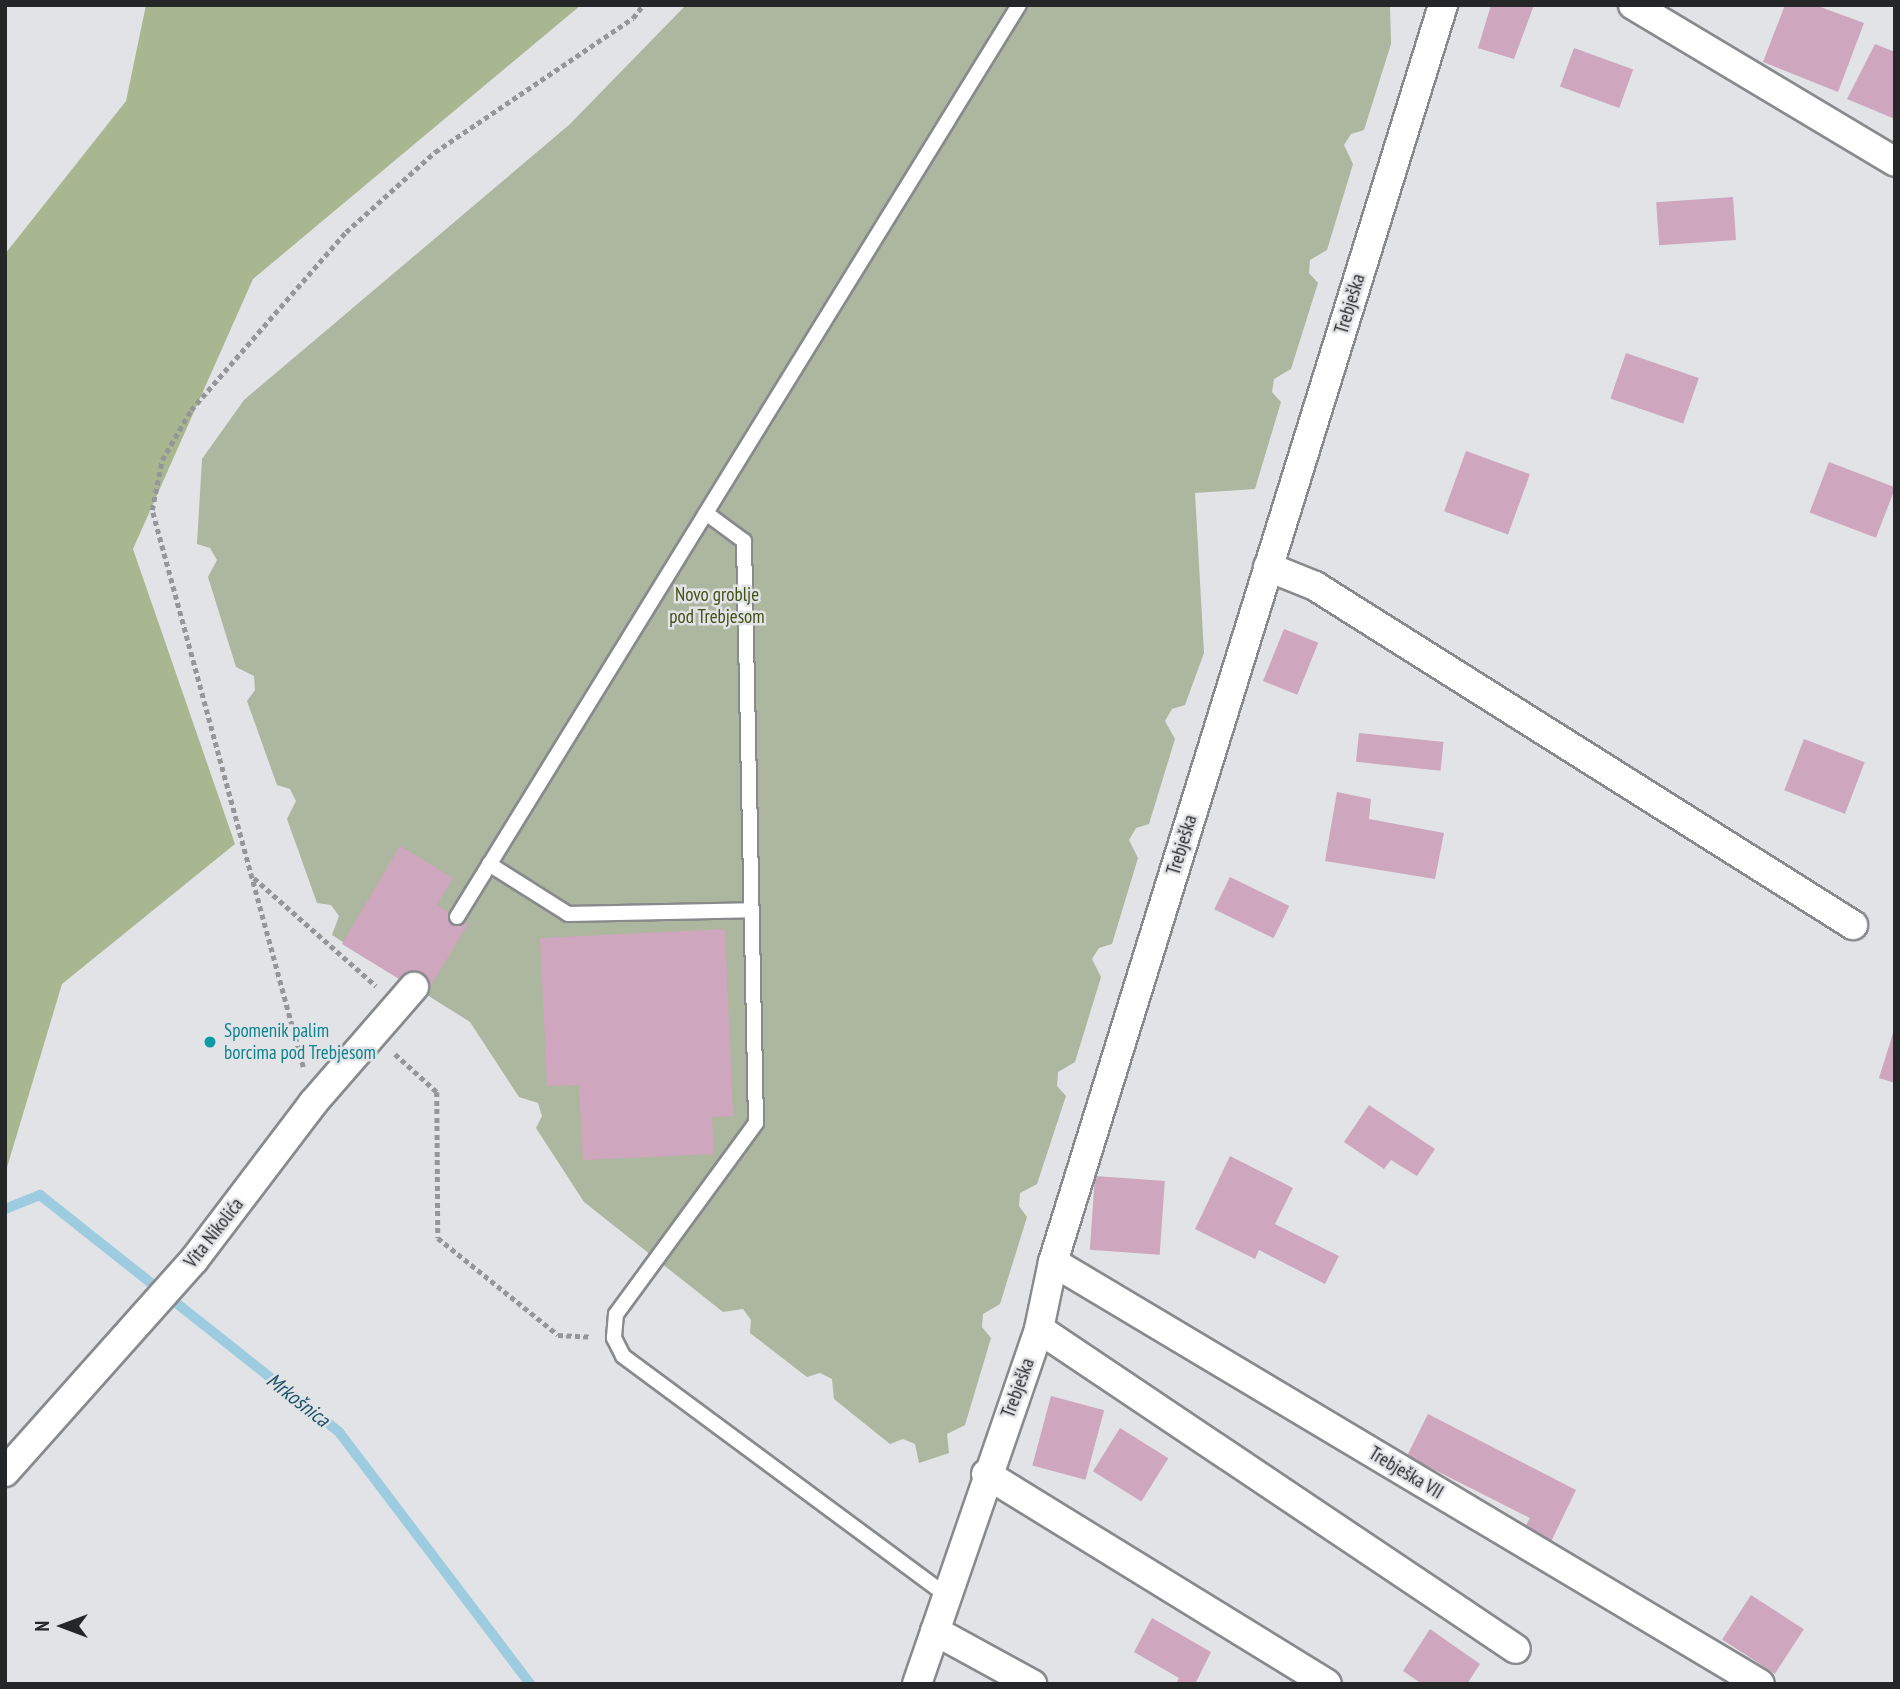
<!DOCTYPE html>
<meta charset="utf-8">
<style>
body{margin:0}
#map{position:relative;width:1900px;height:1689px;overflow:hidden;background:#e1e3e6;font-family:"PT Sans Narrow",sans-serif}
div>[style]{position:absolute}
.green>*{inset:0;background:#adb69e}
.forest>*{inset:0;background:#a9b790}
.stream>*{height:10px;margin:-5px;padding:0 5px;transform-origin:5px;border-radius:5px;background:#9dcbe0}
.building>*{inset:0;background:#cea6be;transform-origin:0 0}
.path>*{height:4.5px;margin-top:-2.25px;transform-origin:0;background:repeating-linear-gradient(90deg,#949698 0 5px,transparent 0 8.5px)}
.roads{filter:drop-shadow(2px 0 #888a8d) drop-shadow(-2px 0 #888a8d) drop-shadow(0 2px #888a8d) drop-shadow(0 -2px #888a8d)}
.lane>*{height:14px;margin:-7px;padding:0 7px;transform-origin:7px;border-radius:7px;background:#fff}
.street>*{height:28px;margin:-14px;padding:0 14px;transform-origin:14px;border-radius:14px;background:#fff}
.dots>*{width:19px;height:19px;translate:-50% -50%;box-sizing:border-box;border:4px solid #e1e3e6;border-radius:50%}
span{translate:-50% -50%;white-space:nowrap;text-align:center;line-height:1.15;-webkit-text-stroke:5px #e1e3e6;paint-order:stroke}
.street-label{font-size:19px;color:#252627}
.park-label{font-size:19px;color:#405115}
.culture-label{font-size:19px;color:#0d838f}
.left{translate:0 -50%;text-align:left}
.water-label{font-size:21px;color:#1a546b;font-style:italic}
.frame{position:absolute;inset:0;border:7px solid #252627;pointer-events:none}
.north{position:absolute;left:28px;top:1591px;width:70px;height:70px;-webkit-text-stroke:5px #e1e3e6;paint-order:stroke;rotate:270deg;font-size:19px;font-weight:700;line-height:28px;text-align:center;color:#252627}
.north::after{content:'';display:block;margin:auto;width:24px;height:32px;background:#252627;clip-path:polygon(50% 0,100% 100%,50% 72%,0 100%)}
</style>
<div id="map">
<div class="green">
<i style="clip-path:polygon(686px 5px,1390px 5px,1391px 44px,1364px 130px,1351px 134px,1344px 145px,1353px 164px,1327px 250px,1310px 260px,1309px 273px,1318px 283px,1291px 369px,1274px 379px,1272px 392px,1281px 402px,1255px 489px,1195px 493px,1204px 653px,1185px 705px,1172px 709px,1165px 721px,1175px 739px,1149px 824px,1136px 828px,1129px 840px,1138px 858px,1112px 944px,1099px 948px,1092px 959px,1101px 977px,1075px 1062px,1058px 1072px,1057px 1086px,1066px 1096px,1037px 1184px,1020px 1193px,1019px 1206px,1027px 1217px,1000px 1304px,983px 1314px,982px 1327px,991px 1338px,965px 1425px,947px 1434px,949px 1453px,919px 1463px,915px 1444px,903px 1439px,890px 1444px,834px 1399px,832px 1379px,820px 1373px,807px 1377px,750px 1333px,751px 1320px,743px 1309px,723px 1312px,584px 1202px,536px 1128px,542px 1116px,538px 1103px,519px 1097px,470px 1022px,332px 935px,339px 916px,331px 905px,317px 903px,287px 819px,296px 801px,290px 789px,277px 785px,247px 701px,255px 690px,254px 676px,236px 667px,208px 577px,217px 560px,210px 548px,197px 544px,202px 459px,244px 400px,569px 125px)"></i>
</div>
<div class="forest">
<i style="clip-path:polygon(146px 5px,581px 5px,253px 279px,133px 549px,235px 844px,62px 984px,5px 1174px,5px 254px,126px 101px)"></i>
</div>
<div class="stream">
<i style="left:5px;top:1209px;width:38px;rotate:-22deg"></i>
<i style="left:40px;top:1195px;width:382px;rotate:38.4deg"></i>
<i style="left:339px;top:1432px;width:316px;rotate:52.8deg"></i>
</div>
<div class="building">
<i style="clip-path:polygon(1491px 5px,1534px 5px,1514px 59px,1478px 48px)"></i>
<i style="clip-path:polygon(1785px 5px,1815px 5px,1864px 23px,1838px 92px,1763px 62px)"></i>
<i style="clip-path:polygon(1875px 44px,1895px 52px,1895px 119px,1847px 99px)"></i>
<i style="left:1574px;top:48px;width:63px;height:41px;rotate:20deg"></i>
<i style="left:1733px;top:197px;width:43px;height:77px;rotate:86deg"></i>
<i style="left:1626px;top:353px;width:77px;height:48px;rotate:19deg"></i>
<i style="left:1466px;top:451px;width:68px;height:64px;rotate:20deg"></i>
<i style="left:1829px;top:462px;width:71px;height:54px;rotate:21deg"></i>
<i style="left:1284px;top:629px;width:37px;height:56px;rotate:22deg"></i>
<i style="left:1359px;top:733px;width:85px;height:29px;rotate:6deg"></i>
<i style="left:1804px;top:739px;width:65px;height:55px;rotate:21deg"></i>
<i style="clip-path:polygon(1337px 792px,1371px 799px,1369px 819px,1444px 833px,1435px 879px,1325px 861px)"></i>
<i style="clip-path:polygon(400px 846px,453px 878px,437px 905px,468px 924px,425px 995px,342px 944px)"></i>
<i style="left:1230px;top:877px;width:66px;height:36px;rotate:26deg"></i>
<i style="clip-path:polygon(725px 929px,733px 1116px,712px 1117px,714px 1154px,583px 1160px,579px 1085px,547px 1086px,540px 938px)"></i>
<i style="clip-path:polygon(1894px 1030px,1895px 1030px,1895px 1083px,1879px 1078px)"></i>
<i style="clip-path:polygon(1369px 1105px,1435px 1149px,1417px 1176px,1391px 1160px,1384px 1169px,1344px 1142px)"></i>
<i style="clip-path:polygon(1230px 1156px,1293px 1188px,1275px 1224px,1339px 1256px,1325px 1284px,1259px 1250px,1255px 1259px,1195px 1229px)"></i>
<i style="left:1095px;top:1176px;width:70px;height:74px;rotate:4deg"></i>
<i style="left:1051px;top:1396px;width:55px;height:72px;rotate:15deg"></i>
<i style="clip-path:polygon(1428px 1414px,1576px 1490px,1546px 1552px,1519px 1538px,1530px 1518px,1407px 1456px)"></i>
<i style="left:1120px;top:1428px;width:57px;height:51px;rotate:32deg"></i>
<i style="left:1751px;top:1595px;width:63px;height:53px;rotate:33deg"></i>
<i style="clip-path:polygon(1152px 1618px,1211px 1652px,1195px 1684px,1176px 1684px,1179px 1678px,1134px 1652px)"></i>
<i style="clip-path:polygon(1430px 1629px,1480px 1664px,1467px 1684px,1422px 1684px,1403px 1671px)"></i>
</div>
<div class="path">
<i style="left:254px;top:878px;width:163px;rotate:41.5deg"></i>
<i style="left:395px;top:1054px;width:57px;rotate:42.1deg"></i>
<i style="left:437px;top:1092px;width:146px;rotate:89.6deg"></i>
<i style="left:438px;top:1238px;width:154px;rotate:38.9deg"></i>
<i style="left:558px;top:1335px;width:34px;rotate:3deg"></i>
<i style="left:303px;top:1067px;width:577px;rotate:-105.17deg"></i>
<i style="left:152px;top:510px;width:51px;rotate:-78.7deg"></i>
<i style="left:162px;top:460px;width:58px;rotate:-59.9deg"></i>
<i style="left:191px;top:410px;width:236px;rotate:-49deg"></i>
<i style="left:346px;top:232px;width:120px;rotate:-42deg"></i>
<i style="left:435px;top:152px;width:239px;rotate:-34.1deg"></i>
<i style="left:633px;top:18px;width:16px;rotate:-52deg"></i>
</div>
<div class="roads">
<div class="lane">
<i style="left:706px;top:513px;width:47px;rotate:36.4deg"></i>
<i style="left:744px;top:541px;width:582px;rotate:88.82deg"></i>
<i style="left:756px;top:1123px;width:237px;rotate:126.2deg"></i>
<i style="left:616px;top:1314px;width:24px;rotate:95deg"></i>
<i style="left:614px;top:1338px;width:20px;rotate:63deg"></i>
<i style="left:623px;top:1356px;width:403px;rotate:36.5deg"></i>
<i style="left:489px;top:864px;width:93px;rotate:32.3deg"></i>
<i style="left:568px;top:914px;width:184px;rotate:-1.2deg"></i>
<i style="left:457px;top:917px;width:1071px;rotate:-58.36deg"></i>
</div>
<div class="street">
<i style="left:1633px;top:5px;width:305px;rotate:30.9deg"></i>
<i style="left:1268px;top:567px;width:51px;rotate:22deg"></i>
<i style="left:1315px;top:586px;width:636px;rotate:32.22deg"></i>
<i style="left:1053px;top:1262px;width:823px;rotate:30.83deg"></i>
<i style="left:1039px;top:1329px;width:574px;rotate:33.86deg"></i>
<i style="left:5px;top:1472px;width:284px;rotate:-48.3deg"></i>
<i style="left:194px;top:1260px;width:197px;rotate:-52.8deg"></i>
<i style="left:313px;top:1103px;width:154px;rotate:-49deg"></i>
<i style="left:986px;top:1474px;width:400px;rotate:31.6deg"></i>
<i style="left:935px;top:1631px;width:111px;rotate:28.7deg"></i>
<i style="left:917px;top:1684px;width:375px;rotate:-71deg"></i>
<i style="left:1039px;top:1329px;width:68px;rotate:-78.2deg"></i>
<i style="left:1053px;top:1262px;width:1316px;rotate:-72.76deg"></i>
</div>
</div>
<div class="dots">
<i style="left:210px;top:1042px;background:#0f9aa8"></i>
</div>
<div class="street-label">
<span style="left:1350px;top:304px;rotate:-73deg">Trebješka</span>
<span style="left:1182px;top:845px;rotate:-73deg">Trebješka</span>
<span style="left:214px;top:1233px;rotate:-52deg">Vita Nikolića</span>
<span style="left:1018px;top:1388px;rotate:-70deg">Trebješka</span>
<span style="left:1406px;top:1473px;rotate:31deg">Trebješka VII</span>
</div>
<div class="park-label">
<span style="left:717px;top:606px">Novo groblje<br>pod Trebjesom</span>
</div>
<div class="culture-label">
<span class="left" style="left:224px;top:1042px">Spomenik palim<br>borcima pod Trebjesom</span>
</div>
<div class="water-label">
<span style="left:298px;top:1400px;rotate:38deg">Mrkošnica</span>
</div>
<div class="frame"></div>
<div class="north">N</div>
</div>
